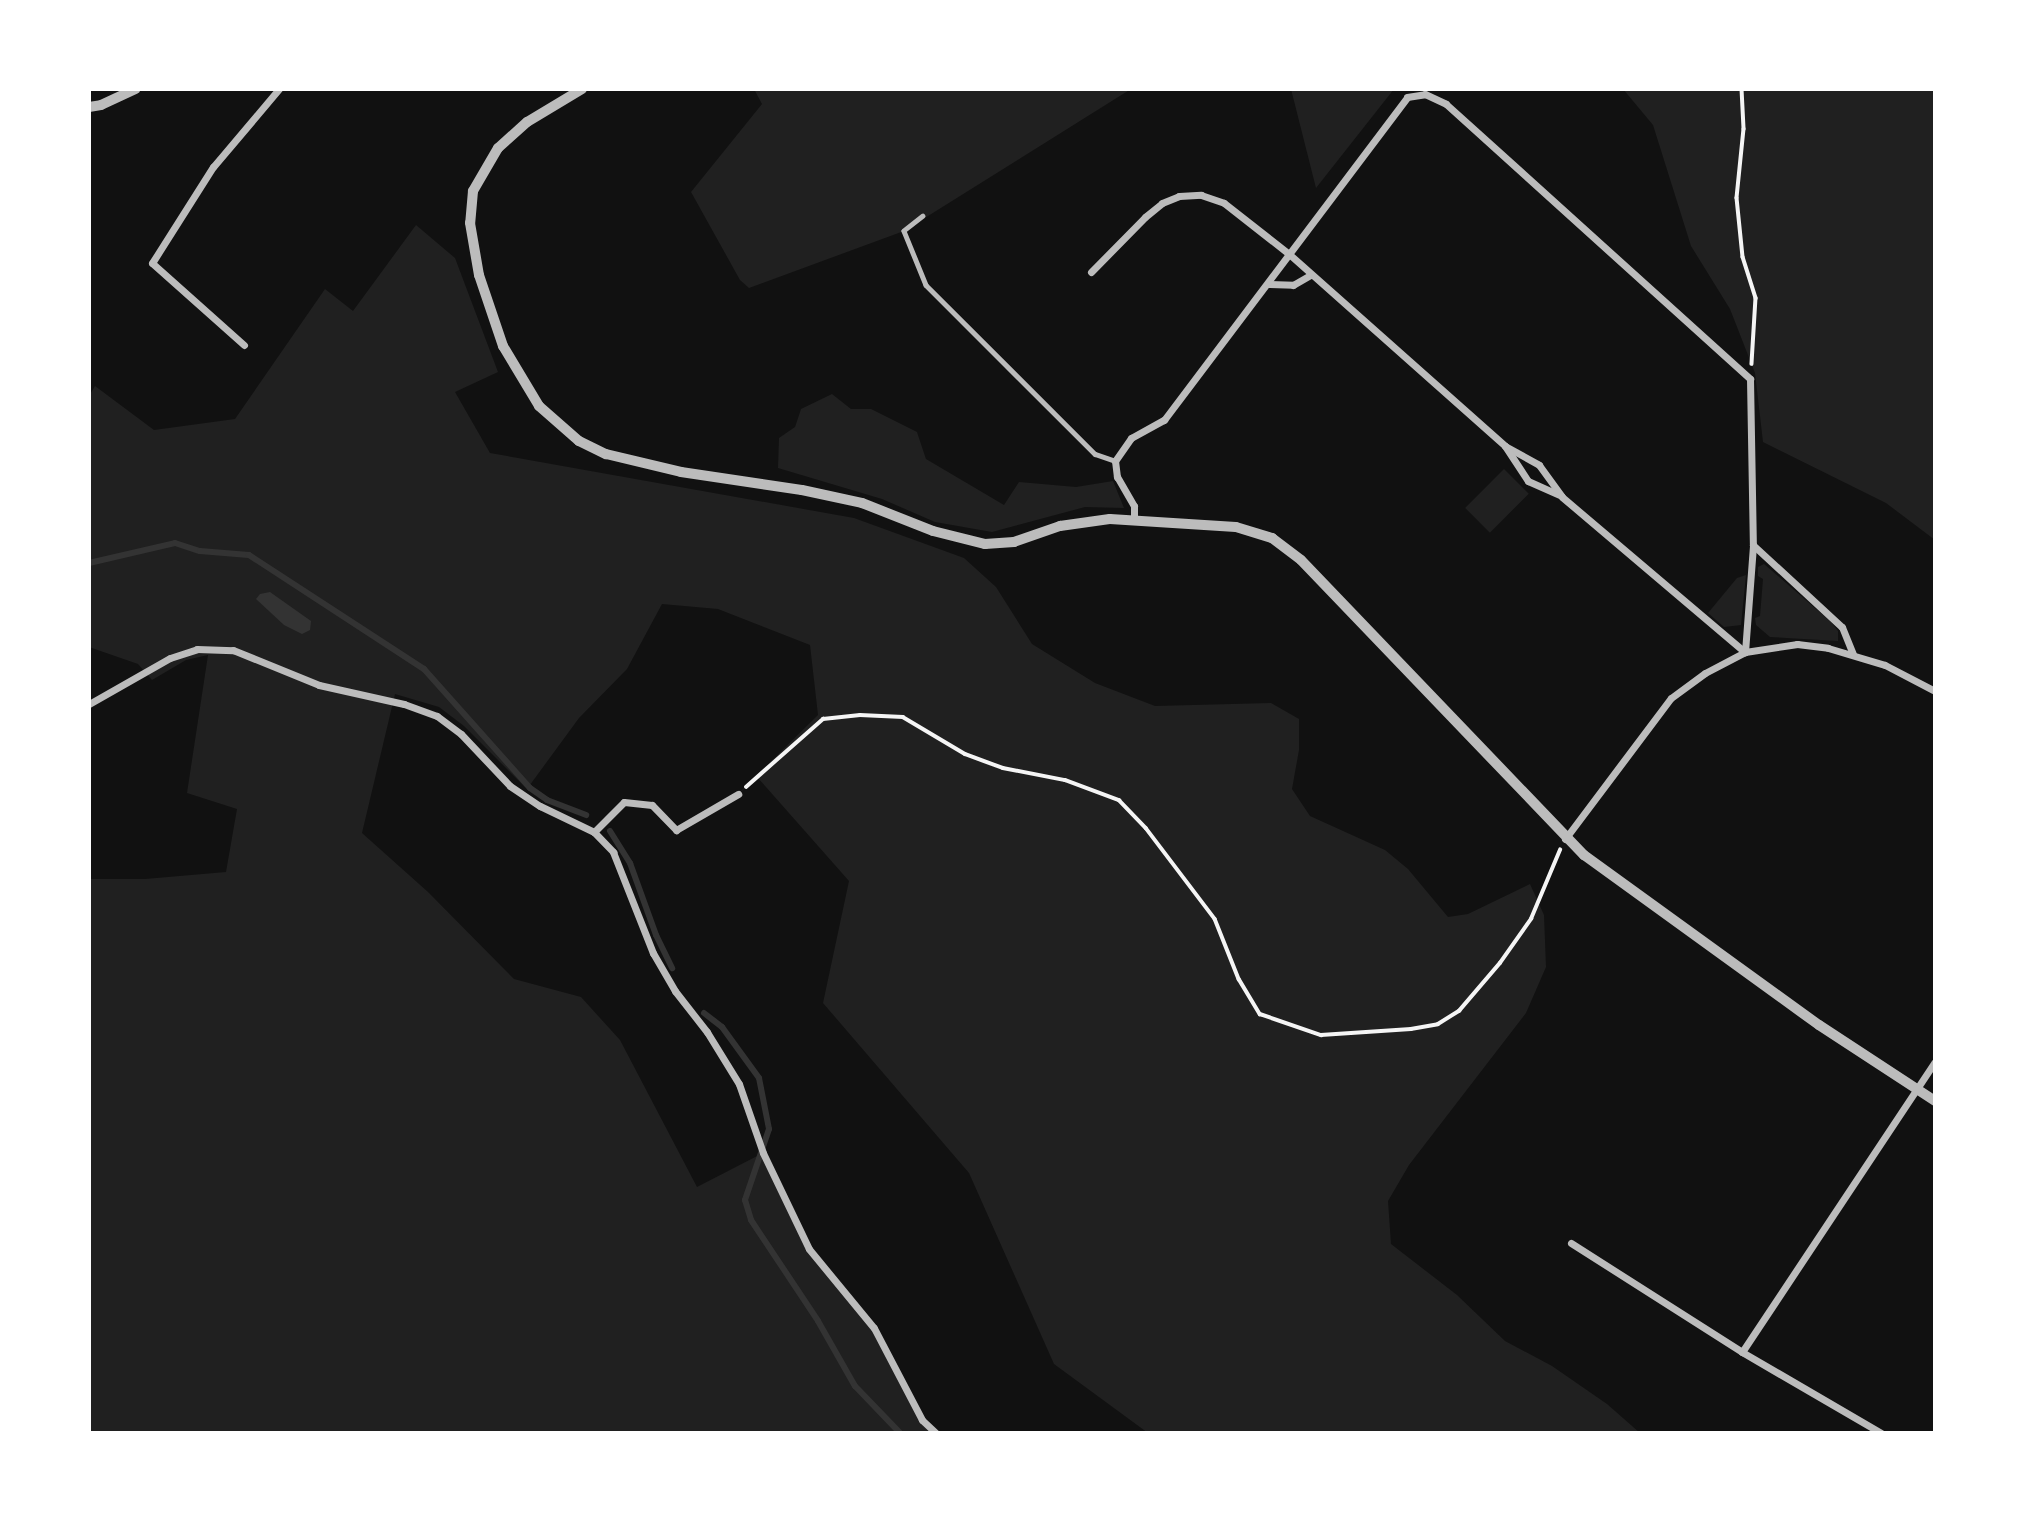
<!DOCTYPE html>
<style>
body{margin:0}
#map{position:relative;width:2024px;height:1522px;overflow:hidden;background:#111;font-family:"Source Serif 4",serif}
div>[style]{position:absolute}
.green>*{inset:0;background:#202020;transform-origin:0 0}
.water>*{inset:0;background:#333}
.stream>*{height:6px;margin:-3px;padding:0 3px;transform-origin:3px;border-radius:3px;background:#333}
.path>*{height:3.5px;margin:-1.75px;padding:0 1.75px;transform-origin:1.75px;border-radius:1.75px;background:#f5f5f5}
.service>*{height:4.5px;margin:-2.25px;padding:0 2.25px;transform-origin:2.25px;border-radius:2.25px;background:#bcbcbc}
.minor>*{height:7px;margin:-3.5px;padding:0 3.5px;transform-origin:3.5px;border-radius:3.5px;background:#bcbcbc}
.tertiary>*{height:10px;margin:-5px;padding:0 5px;transform-origin:5px;border-radius:5px;background:#bcbcbc}
span{translate:-50% -50%;white-space:nowrap;text-align:center;line-height:1.15;-webkit-text-stroke:7px #fff;paint-order:stroke}
.frame{position:absolute;inset:0;border:91px solid #fff;pointer-events:none}
</style>
<div id="map">
<div class="green">
<i style="clip-path:polygon(754px 89px,1131px 89px,904px 231px,749px 288px,740px 280px,691px 192px,762px 104px)"></i>
<i style="clip-path:polygon(1291px 89px,1394px 89px,1316px 188px)"></i>
<i style="clip-path:polygon(1623px 89px,1935px 89px,1935px 540px,1886px 503px,1763px 442px,1755px 373px,1730px 309px,1691px 246px,1653px 125px)"></i>
<i style="clip-path:polygon(416px 225px,455px 258px,498px 372px,455px 392px,490px 453px,854px 518px,964px 558px,996px 587px,1032px 644px,1095px 683px,1155px 706px,1271px 703px,1299px 719px,1299px 750px,1292px 789px,1310px 816px,1385px 850px,1408px 869px,1448px 917px,1468px 914px,1530px 884px,1544px 915px,1546px 967px,1526px 1013px,1409px 1165px,1388px 1201px,1391px 1244px,1457px 1295px,1505px 1341px,1552px 1366px,1607px 1404px,1640px 1433px,1148px 1433px,1054px 1364px,969px 1173px,823px 1003px,849px 881px,758px 778px,738px 794px,818px 715px,810px 645px,718px 609px,662px 604px,627px 669px,579px 718px,527px 789px,464px 726px,439px 707px,395px 694px,362px 833px,428px 892px,514px 979px,581px 997px,620px 1040px,697px 1187px,763px 1153px,810px 1249px,874px 1328px,922px 1420px,936px 1433px,89px 1433px,89px 879px,145px 879px,226px 872px,237px 809px,187px 793px,208px 655px,186px 660px,152px 680px,138px 664px,89px 647px,89px 396px,95px 386px,154px 430px,235px 419px,325px 289px,353px 311px)"></i>
<i style="clip-path:polygon(832px 394px,851px 409px,871px 409px,917px 432px,926px 459px,1004px 505px,1019px 482px,1076px 487px,1113px 481px,1124px 508px,1085px 507px,992px 532px,935px 522px,882px 499px,778px 468px,779px 438px,795px 427px,801px 409px)"></i>
<i style="left:1504px;top:469px;width:35px;height:55px;rotate:45deg"></i>
<i style="clip-path:polygon(1764px 564px,1831px 622px,1838px 631px,1838px 641px,1770px 637px,1756px 625px,1755px 618px,1760px 616px,1763px 579px,1758px 576px,1758px 567px)"></i>
<i style="clip-path:polygon(1746px 575px,1741px 625px,1724px 627px,1708px 613px,1737px 578px)"></i>
</div>
<div class="water">
<i style="clip-path:polygon(270px 592px,311px 621px,310px 630px,302px 634px,284px 625px,256px 599px,260px 594px)"></i>
</div>
<div class="stream">
<i style="left:89px;top:563px;width:88px;rotate:-13.1deg"></i>
<i style="left:175px;top:543px;width:26px;rotate:18deg"></i>
<i style="left:200px;top:551px;width:49px;rotate:4.7deg"></i>
<i style="left:249px;top:555px;width:209px;rotate:33.1deg"></i>
<i style="left:424px;top:669px;width:159px;rotate:48.3deg"></i>
<i style="left:530px;top:788px;width:21px;rotate:35deg"></i>
<i style="left:547px;top:800px;width:42px;rotate:21deg"></i>
<i style="left:610px;top:831px;width:38px;rotate:58deg"></i>
<i style="left:630px;top:863px;width:77px;rotate:70.1deg"></i>
<i style="left:656px;top:935px;width:37px;rotate:64deg"></i>
<i style="left:704px;top:1013px;width:23px;rotate:38deg"></i>
<i style="left:722px;top:1027px;width:63px;rotate:54deg"></i>
<i style="left:759px;top:1078px;width:52px;rotate:78.9deg"></i>
<i style="left:769px;top:1129px;width:75px;rotate:108.7deg"></i>
<i style="left:745px;top:1200px;width:21px;rotate:73deg"></i>
<i style="left:751px;top:1220px;width:121px;rotate:56.4deg"></i>
<i style="left:818px;top:1321px;width:75px;rotate:60.4deg"></i>
<i style="left:855px;top:1386px;width:65px;rotate:46.2deg"></i>
</div>
<div class="path">
<i style="left:1742px;top:89px;width:40px;rotate:87.1deg"></i>
<i style="left:1744px;top:129px;width:69px;rotate:95.8deg"></i>
<i style="left:1737px;top:198px;width:59px;rotate:84.2deg"></i>
<i style="left:1743px;top:257px;width:43px;rotate:72.4deg"></i>
<i style="left:1756px;top:298px;width:66px;rotate:93.5deg"></i>
<i style="left:746px;top:787px;width:103px;rotate:-41.4deg"></i>
<i style="left:823px;top:719px;width:37px;rotate:-6deg"></i>
<i style="left:860px;top:715px;width:43px;rotate:2.7deg"></i>
<i style="left:903px;top:717px;width:72px;rotate:30.8deg"></i>
<i style="left:965px;top:754px;width:40px;rotate:20.2deg"></i>
<i style="left:1003px;top:768px;width:63px;rotate:11deg"></i>
<i style="left:1065px;top:780px;width:58px;rotate:20.3deg"></i>
<i style="left:1119px;top:800px;width:39px;rotate:46deg"></i>
<i style="left:1146px;top:828px;width:114px;rotate:52.8deg"></i>
<i style="left:1215px;top:919px;width:65px;rotate:68.2deg"></i>
<i style="left:1239px;top:979px;width:41px;rotate:59deg"></i>
<i style="left:1260px;top:1014px;width:65px;rotate:19deg"></i>
<i style="left:1321px;top:1035px;width:90px;rotate:-3.8deg"></i>
<i style="left:1411px;top:1029px;width:27px;rotate:-10deg"></i>
<i style="left:1438px;top:1024px;width:25px;rotate:-32deg"></i>
<i style="left:1459px;top:1011px;width:63px;rotate:-49.5deg"></i>
<i style="left:1500px;top:963px;width:54px;rotate:-54.8deg"></i>
<i style="left:1531px;top:919px;width:75px;rotate:-67.2deg"></i>
</div>
<div class="service">
<i style="left:923px;top:216px;width:24px;rotate:142deg"></i>
<i style="left:904px;top:231px;width:58px;rotate:67.8deg"></i>
<i style="left:926px;top:285px;width:239px;rotate:45deg"></i>
<i style="left:1095px;top:454px;width:21px;rotate:19deg"></i>
</div>
<div class="minor">
<i style="left:1091px;top:272px;width:77px;rotate:-45.5deg"></i>
<i style="left:1145px;top:217px;width:22px;rotate:-39deg"></i>
<i style="left:1162px;top:203px;width:18px;rotate:-22deg"></i>
<i style="left:1179px;top:196px;width:22px;rotate:-3deg"></i>
<i style="left:1201px;top:195px;width:24px;rotate:19deg"></i>
<i style="left:1224px;top:203px;width:83px;rotate:38.1deg"></i>
<i style="left:1289px;top:254px;width:289px;rotate:41.6deg"></i>
<i style="left:1505px;top:446px;width:39px;rotate:29deg"></i>
<i style="left:1539px;top:465px;width:39px;rotate:54deg"></i>
<i style="left:1562px;top:497px;width:240px;rotate:40.3deg"></i>
<i style="left:1268px;top:284px;width:25px;rotate:2deg"></i>
<i style="left:1293px;top:285px;width:20px;rotate:-30deg"></i>
<i style="left:244px;top:345px;width:123px;rotate:-138.3deg"></i>
<i style="left:152px;top:263px;width:114px;rotate:-57.6deg"></i>
<i style="left:213px;top:167px;width:102px;rotate:-49.8deg"></i>
<i style="left:1505px;top:446px;width:42px;rotate:56.7deg"></i>
<i style="left:1528px;top:481px;width:36px;rotate:24deg"></i>
<i style="left:1134px;top:520px;width:14px;rotate:-90deg"></i>
<i style="left:1134px;top:506px;width:34px;rotate:-120deg"></i>
<i style="left:1117px;top:477px;width:16px;rotate:-97deg"></i>
<i style="left:1115px;top:461px;width:28px;rotate:-55deg"></i>
<i style="left:1131px;top:438px;width:38px;rotate:-29deg"></i>
<i style="left:1164px;top:420px;width:404px;rotate:-53deg"></i>
<i style="left:1407px;top:97px;width:18px;rotate:-9deg"></i>
<i style="left:1425px;top:94px;width:23px;rotate:25deg"></i>
<i style="left:1446px;top:104px;width:410px;rotate:42.1deg"></i>
<i style="left:1750px;top:379px;width:166px;rotate:89deg"></i>
<i style="left:1753px;top:545px;width:121px;rotate:42.7deg"></i>
<i style="left:1842px;top:627px;width:29px;rotate:68deg"></i>
<i style="left:1745px;top:652px;width:107px;rotate:-85.7deg"></i>
<i style="left:89px;top:704px;width:93px;rotate:-29.6deg"></i>
<i style="left:170px;top:658px;width:28px;rotate:-18deg"></i>
<i style="left:197px;top:649px;width:36px;rotate:2deg"></i>
<i style="left:233px;top:650px;width:93px;rotate:22.1deg"></i>
<i style="left:319px;top:685px;width:87px;rotate:12.6deg"></i>
<i style="left:404px;top:704px;width:35px;rotate:20deg"></i>
<i style="left:437px;top:716px;width:30px;rotate:37deg"></i>
<i style="left:461px;top:734px;width:71px;rotate:46.7deg"></i>
<i style="left:510px;top:786px;width:36px;rotate:34deg"></i>
<i style="left:540px;top:806px;width:60px;rotate:25.7deg"></i>
<i style="left:594px;top:832px;width:28px;rotate:46deg"></i>
<i style="left:613px;top:852px;width:109px;rotate:68.4deg"></i>
<i style="left:653px;top:953px;width:44px;rotate:59.9deg"></i>
<i style="left:675px;top:991px;width:52px;rotate:52deg"></i>
<i style="left:707px;top:1032px;width:61px;rotate:58.4deg"></i>
<i style="left:739px;top:1084px;width:73px;rotate:70.8deg"></i>
<i style="left:763px;top:1153px;width:106px;rotate:64.4deg"></i>
<i style="left:809px;top:1249px;width:102px;rotate:50.6deg"></i>
<i style="left:874px;top:1328px;width:104px;rotate:62.4deg"></i>
<i style="left:922px;top:1420px;width:19px;rotate:43deg"></i>
<i style="left:594px;top:832px;width:42px;rotate:-45deg"></i>
<i style="left:624px;top:802px;width:28px;rotate:6deg"></i>
<i style="left:652px;top:805px;width:35px;rotate:46deg"></i>
<i style="left:676px;top:830px;width:72px;rotate:-30.1deg"></i>
<i style="left:1565px;top:839px;width:176px;rotate:-53.1deg"></i>
<i style="left:1671px;top:698px;width:42px;rotate:-36.3deg"></i>
<i style="left:1705px;top:673px;width:45px;rotate:-27.7deg"></i>
<i style="left:1745px;top:652px;width:53px;rotate:-8.7deg"></i>
<i style="left:1797px;top:644px;width:31px;rotate:7deg"></i>
<i style="left:1828px;top:648px;width:59px;rotate:16.6deg"></i>
<i style="left:1885px;top:665px;width:56px;rotate:27.5deg"></i>
<i style="left:1571px;top:1243px;width:203px;rotate:32.5deg"></i>
<i style="left:1742px;top:1352px;width:161px;rotate:30.2deg"></i>
<i style="left:1742px;top:1352px;width:348px;rotate:-56.4deg"></i>
</div>
<div class="tertiary">
<i style="left:582px;top:89px;width:64px;rotate:149deg"></i>
<i style="left:527px;top:122px;width:39px;rotate:138deg"></i>
<i style="left:498px;top:148px;width:50px;rotate:120.2deg"></i>
<i style="left:473px;top:191px;width:32px;rotate:95deg"></i>
<i style="left:470px;top:223px;width:53px;rotate:80.2deg"></i>
<i style="left:479px;top:275px;width:75px;rotate:71.3deg"></i>
<i style="left:503px;top:346px;width:70px;rotate:59deg"></i>
<i style="left:539px;top:406px;width:53px;rotate:41.2deg"></i>
<i style="left:579px;top:441px;width:30px;rotate:26deg"></i>
<i style="left:606px;top:454px;width:77px;rotate:13.5deg"></i>
<i style="left:681px;top:472px;width:122px;rotate:8.5deg"></i>
<i style="left:802px;top:490px;width:61px;rotate:12.2deg"></i>
<i style="left:862px;top:503px;width:76px;rotate:21.5deg"></i>
<i style="left:933px;top:531px;width:54px;rotate:14deg"></i>
<i style="left:985px;top:544px;width:29px;rotate:-4deg"></i>
<i style="left:1014px;top:542px;width:49px;rotate:-19.2deg"></i>
<i style="left:1060px;top:526px;width:50px;rotate:-8deg"></i>
<i style="left:1110px;top:519px;width:126px;rotate:3.6deg"></i>
<i style="left:1236px;top:527px;width:38px;rotate:17deg"></i>
<i style="left:1272px;top:538px;width:36px;rotate:37deg"></i>
<i style="left:1301px;top:560px;width:409px;rotate:46.2deg"></i>
<i style="left:1584px;top:855px;width:290px;rotate:35.9deg"></i>
<i style="left:1819px;top:1025px;width:139px;rotate:33.2deg"></i>
<i style="left:89px;top:107px;width:12px;rotate:-9deg"></i>
<i style="left:101px;top:105px;width:38px;rotate:-25deg"></i>
</div>
<div class="frame"></div>
</div>
